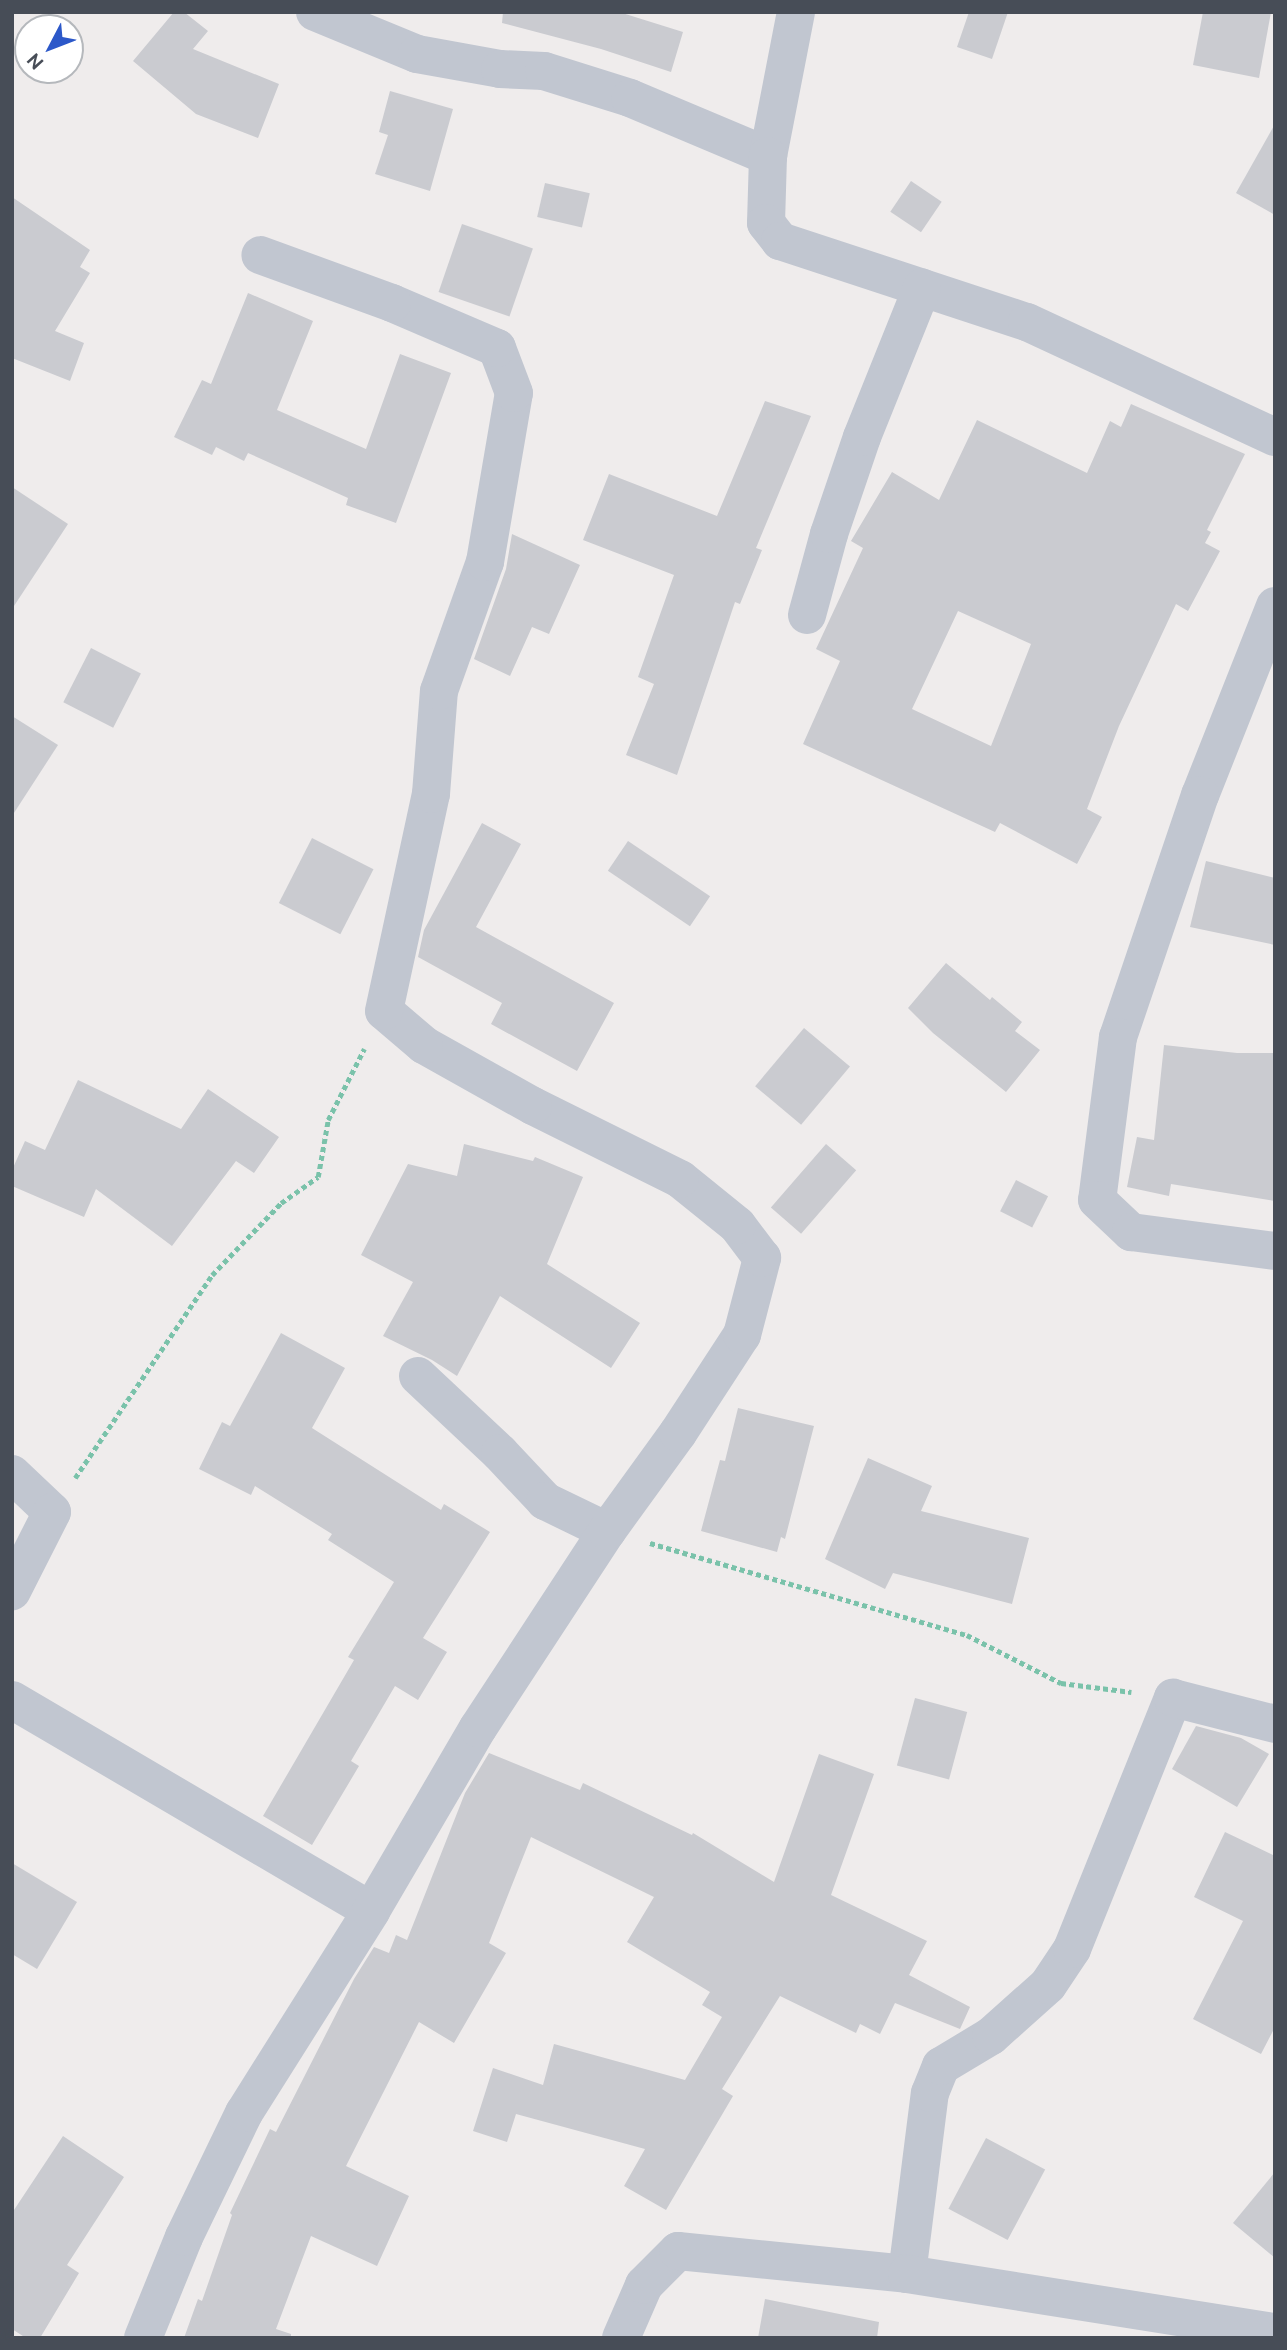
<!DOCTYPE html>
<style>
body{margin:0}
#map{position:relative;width:1287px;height:2350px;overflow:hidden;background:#efecec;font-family:Ubuntu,sans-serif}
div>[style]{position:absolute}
.building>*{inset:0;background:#cacbd0;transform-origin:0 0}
.path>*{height:4.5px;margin-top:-2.25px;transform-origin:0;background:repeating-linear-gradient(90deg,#7ac2aa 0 5px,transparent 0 8.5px)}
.minor>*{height:38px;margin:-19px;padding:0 19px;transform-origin:19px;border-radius:19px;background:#c1c6d0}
span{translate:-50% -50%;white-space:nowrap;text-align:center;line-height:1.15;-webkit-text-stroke:5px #fff;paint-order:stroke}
.frame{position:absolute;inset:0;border:14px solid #474d57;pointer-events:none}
.north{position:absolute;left:14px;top:14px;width:70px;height:70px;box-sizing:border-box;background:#fff;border:2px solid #b5b8bc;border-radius:50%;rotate:228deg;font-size:19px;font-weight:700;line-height:28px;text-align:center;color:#474d57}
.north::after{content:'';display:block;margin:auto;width:24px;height:32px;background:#2c58c9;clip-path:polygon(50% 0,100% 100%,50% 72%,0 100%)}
</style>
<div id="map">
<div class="building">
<i style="clip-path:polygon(174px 12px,184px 12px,208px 31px,193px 49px,279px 84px,258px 138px,196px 114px,133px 61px)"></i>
<i style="clip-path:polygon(503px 12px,619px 12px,683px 32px,671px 72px,601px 49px,502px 23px)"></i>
<i style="clip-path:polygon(969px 12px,1008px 12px,992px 59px,957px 47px)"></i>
<i style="clip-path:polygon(1203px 12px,1271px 12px,1259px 78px,1193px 65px)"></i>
<i style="clip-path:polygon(390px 91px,453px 109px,430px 191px,375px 174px,388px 135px,379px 132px)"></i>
<i style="clip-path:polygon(1275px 124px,1275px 215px,1236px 193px)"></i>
<i style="left:911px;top:181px;width:37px;height:37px;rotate:34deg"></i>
<i style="left:545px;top:183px;width:46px;height:35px;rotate:13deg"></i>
<i style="clip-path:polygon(12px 197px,90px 250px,80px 267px,90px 273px,55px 331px,84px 343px,70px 381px,12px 358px)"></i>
<i style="left:462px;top:224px;width:75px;height:72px;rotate:19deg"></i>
<i style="clip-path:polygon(248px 293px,313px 321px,277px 410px,366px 449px,400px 354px,451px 373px,396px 523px,346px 505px,348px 498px,248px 453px,244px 461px,216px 447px,212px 455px,174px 437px,202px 380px,211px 384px)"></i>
<i style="clip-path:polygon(765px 401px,811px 416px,756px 548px,762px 550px,740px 604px,735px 602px,677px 775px,626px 755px,654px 684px,638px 677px,674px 575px,583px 540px,609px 474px,717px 516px)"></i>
<i style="clip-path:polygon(evenodd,1131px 404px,1245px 454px,1207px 530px,1211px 532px,1205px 543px,1220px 551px,1188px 611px,1176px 604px,1119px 726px,1087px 809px,1102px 817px,1077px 864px,1000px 823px,995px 832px,803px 744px,840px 661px,816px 649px,863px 548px,851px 541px,892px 472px,939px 500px,977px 420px,1087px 473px,1110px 421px,1121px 427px,1131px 404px,958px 611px,1031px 644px,991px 746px,912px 709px,958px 611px)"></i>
<i style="clip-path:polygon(12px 487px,68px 524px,12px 609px)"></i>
<i style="clip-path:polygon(512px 534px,580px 565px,549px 634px,532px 627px,510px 676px,474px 659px,506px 569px)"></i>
<i style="left:91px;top:648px;width:56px;height:61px;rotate:27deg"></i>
<i style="clip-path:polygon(12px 716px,58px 745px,12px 816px)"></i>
<i style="clip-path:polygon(482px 823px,521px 844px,476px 927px,614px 1003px,577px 1071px,491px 1024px,502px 1003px,418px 957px,424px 930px)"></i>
<i style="left:312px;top:838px;width:69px;height:73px;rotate:27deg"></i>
<i style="left:628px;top:841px;width:99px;height:36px;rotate:34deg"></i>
<i style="clip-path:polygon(1206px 861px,1275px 878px,1275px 945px,1190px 927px)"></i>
<i style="clip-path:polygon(946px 963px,990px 1000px,992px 997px,1022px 1022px,1015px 1031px,1040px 1050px,1006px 1092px,933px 1033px,908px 1008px)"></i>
<i style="left:804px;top:1028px;width:60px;height:76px;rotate:40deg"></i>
<i style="clip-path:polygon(1164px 1045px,1237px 1053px,1275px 1053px,1275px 1201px,1171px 1184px,1169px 1196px,1127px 1187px,1137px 1137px,1154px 1140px)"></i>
<i style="clip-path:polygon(78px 1080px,181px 1129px,208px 1089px,279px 1137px,254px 1173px,236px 1161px,172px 1246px,96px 1189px,84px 1217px,12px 1186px,12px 1170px,25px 1141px,45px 1150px)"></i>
<i style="clip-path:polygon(464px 1144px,533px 1161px,535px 1157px,583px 1177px,547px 1264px,640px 1323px,611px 1368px,500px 1296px,457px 1376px,432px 1360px,383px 1336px,413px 1282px,361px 1255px,408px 1164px,457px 1176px)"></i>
<i style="left:826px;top:1144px;width:40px;height:84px;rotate:41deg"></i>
<i style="left:1016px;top:1180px;width:36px;height:35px;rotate:27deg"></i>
<i style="clip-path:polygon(281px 1333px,345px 1368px,312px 1428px,441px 1510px,444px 1504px,490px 1532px,423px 1638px,447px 1652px,418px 1700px,395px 1686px,351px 1761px,359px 1766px,312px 1845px,263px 1816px,354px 1660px,348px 1657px,394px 1582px,328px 1540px,332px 1534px,255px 1486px,251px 1495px,199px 1469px,222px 1422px,230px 1426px)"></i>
<i style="clip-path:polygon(738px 1408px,814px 1426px,785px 1539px,781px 1537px,777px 1552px,701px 1531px,720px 1460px,725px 1461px)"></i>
<i style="clip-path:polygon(868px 1458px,932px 1486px,921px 1511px,1029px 1538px,1012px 1604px,893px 1573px,885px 1589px,825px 1559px)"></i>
<i style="left:915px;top:1698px;width:54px;height:70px;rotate:15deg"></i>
<i style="clip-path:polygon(1196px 1726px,1241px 1738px,1269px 1754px,1237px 1807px,1172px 1769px)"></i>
<i style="clip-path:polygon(489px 1753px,580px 1790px,583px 1783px,692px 1835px,693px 1833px,774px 1882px,819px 1754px,874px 1774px,831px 1895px,927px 1941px,909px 1975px,970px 2007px,960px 2029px,895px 2003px,880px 2034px,860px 2024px,856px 2033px,780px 1996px,722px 2089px,733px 2096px,666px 2210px,624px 2186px,645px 2149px,516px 2114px,507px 2142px,473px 2131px,493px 2068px,543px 2085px,554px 2044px,685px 2080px,722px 2017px,702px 2005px,710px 1992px,627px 1942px,654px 1897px,531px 1837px,489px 1943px,506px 1953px,454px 2043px,419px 2022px,346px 2166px,409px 2196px,377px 2266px,311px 2236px,276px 2329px,291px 2334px,291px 2338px,184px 2338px,198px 2299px,202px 2301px,232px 2215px,230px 2213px,270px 2129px,276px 2132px,354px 1979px,374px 1947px,389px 1953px,396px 1935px,407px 1940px,465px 1793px)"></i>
<i style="clip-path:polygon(1225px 1832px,1275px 1856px,1275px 2027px,1261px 2054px,1193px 2019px,1243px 1921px,1194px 1897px)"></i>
<i style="clip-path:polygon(12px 1863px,77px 1902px,37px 1969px,12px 1954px)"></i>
<i style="clip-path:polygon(63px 2136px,124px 2177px,67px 2265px,79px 2273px,40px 2338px,26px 2338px,12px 2329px,12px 2213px)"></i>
<i style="left:986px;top:2138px;width:67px;height:80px;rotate:28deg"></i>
<i style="clip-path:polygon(1275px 2172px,1275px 2258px,1233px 2223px)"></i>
<i style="clip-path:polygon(765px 2299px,879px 2322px,877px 2338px,758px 2338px)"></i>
</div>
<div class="path">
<i style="left:75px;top:1478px;width:245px;rotate:-56deg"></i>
<i style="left:212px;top:1275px;width:100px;rotate:-46.2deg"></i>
<i style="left:281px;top:1203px;width:45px;rotate:-35.1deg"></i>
<i style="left:318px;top:1177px;width:58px;rotate:-80deg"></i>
<i style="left:328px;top:1120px;width:80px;rotate:-63.1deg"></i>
<i style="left:650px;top:1543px;width:330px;rotate:16.2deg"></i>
<i style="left:967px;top:1635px;width:106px;rotate:27.1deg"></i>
<i style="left:1061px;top:1683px;width:71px;rotate:7.3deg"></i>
</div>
<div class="minor">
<i style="left:315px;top:12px;width:110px;rotate:22.4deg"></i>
<i style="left:417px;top:54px;width:84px;rotate:10.2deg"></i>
<i style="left:500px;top:69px;width:44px;rotate:2.6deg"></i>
<i style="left:544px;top:71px;width:90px;rotate:17.4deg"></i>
<i style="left:630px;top:98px;width:150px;rotate:22.8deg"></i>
<i style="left:796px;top:12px;width:147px;rotate:101deg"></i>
<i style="left:768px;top:156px;width:67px;rotate:91.7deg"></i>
<i style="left:766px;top:223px;width:23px;rotate:52deg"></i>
<i style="left:780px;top:241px;width:260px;rotate:18.2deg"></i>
<i style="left:1027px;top:322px;width:273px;rotate:24.9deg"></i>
<i style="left:1275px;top:606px;width:203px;rotate:111.6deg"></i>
<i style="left:1200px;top:795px;width:256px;rotate:108.7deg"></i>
<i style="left:1118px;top:1037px;width:164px;rotate:97.3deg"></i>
<i style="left:1097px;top:1200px;width:47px;rotate:43.3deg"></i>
<i style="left:1131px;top:1232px;width:145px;rotate:7.5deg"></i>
<i style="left:807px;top:615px;width:84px;rotate:-74.8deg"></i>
<i style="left:829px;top:534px;width:102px;rotate:-71.2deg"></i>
<i style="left:862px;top:437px;width:161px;rotate:-68.1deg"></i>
<i style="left:418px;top:1376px;width:112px;rotate:43.2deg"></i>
<i style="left:500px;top:1453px;width:66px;rotate:46.8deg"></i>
<i style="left:545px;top:1501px;width:69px;rotate:25.8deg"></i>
<i style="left:12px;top:1474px;width:55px;rotate:43.5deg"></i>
<i style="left:52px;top:1512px;width:89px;rotate:116.9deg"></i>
<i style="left:12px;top:1700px;width:416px;rotate:30.4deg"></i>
<i style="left:907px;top:2274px;width:182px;rotate:-82.8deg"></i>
<i style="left:930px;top:2093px;width:29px;rotate:-68deg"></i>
<i style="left:941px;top:2066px;width:58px;rotate:-31deg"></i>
<i style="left:991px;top:2036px;width:76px;rotate:-41.8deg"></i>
<i style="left:1048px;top:1985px;width:43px;rotate:-56.3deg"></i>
<i style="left:1072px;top:1949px;width:271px;rotate:-68.1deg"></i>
<i style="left:1173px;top:1698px;width:105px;rotate:14.3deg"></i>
<i style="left:143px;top:2338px;width:109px;rotate:-67.9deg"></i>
<i style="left:184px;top:2237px;width:138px;rotate:-64.2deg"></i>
<i style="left:244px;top:2113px;width:239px;rotate:-57.8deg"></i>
<i style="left:371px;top:1911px;width:212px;rotate:-59.7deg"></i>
<i style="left:478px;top:1728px;width:235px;rotate:-56.8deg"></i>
<i style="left:607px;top:1531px;width:121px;rotate:-54.1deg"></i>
<i style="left:678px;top:1433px;width:117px;rotate:-56.9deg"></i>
<i style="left:742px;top:1335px;width:80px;rotate:-75.4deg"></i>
<i style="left:762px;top:1258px;width:41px;rotate:-127.1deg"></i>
<i style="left:737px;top:1225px;width:73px;rotate:-141.1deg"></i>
<i style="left:680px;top:1179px;width:164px;rotate:-153.6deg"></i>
<i style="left:533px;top:1106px;width:125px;rotate:-150.8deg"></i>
<i style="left:424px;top:1045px;width:52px;rotate:-139.6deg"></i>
<i style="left:384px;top:1011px;width:222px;rotate:-77.8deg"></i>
<i style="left:431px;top:794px;width:103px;rotate:-85.6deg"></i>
<i style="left:439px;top:691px;width:137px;rotate:-70.4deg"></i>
<i style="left:485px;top:562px;width:171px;rotate:-80.3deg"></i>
<i style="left:514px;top:393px;width:48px;rotate:-110.7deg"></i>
<i style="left:497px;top:348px;width:114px;rotate:-156.8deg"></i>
<i style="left:392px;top:303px;width:140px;rotate:-160deg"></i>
<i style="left:621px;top:2338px;width:58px;rotate:-66.5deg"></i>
<i style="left:644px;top:2285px;width:48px;rotate:-45deg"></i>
<i style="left:678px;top:2251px;width:230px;rotate:5.7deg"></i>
<i style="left:907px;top:2274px;width:373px;rotate:9deg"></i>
</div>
<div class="frame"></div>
<div class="north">N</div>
</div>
